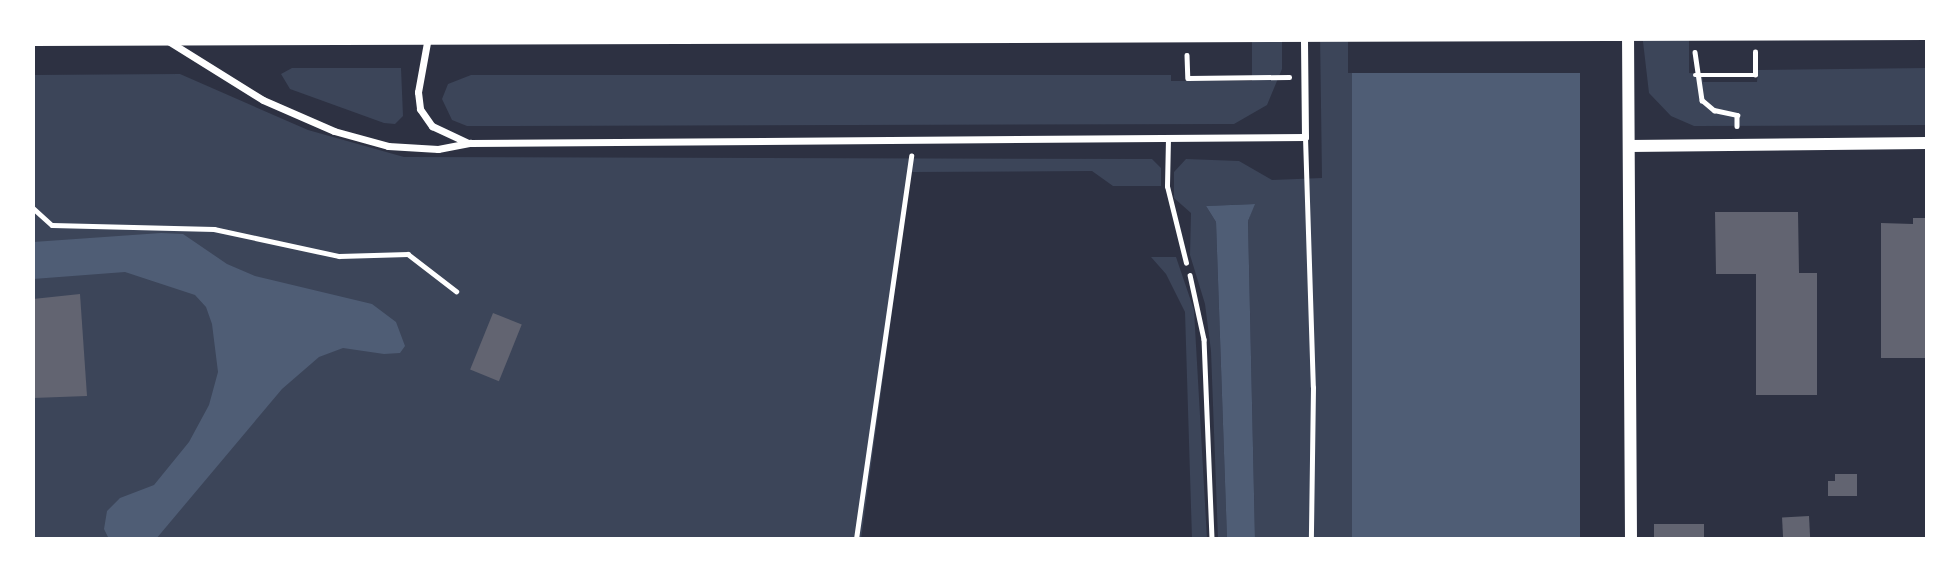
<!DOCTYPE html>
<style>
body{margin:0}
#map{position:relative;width:1960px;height:572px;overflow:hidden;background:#2d3142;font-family:Roboto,sans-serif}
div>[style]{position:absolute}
.green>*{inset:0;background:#3c4559}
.water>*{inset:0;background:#4f5d75;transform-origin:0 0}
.pier>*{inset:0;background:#2d3142;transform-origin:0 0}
.building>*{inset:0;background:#626471;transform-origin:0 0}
.path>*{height:4.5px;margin:-2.25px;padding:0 2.25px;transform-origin:2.25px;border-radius:2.25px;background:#fff}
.service>*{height:5px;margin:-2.5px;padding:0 2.5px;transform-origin:2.5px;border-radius:2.5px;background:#fff}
.minor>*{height:7px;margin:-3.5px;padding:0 3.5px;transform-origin:3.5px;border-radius:3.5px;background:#fff}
.tertiary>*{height:12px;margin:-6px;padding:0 6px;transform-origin:6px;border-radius:6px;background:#fff}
span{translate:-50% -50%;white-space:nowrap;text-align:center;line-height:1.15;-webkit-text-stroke:7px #fff;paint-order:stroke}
.frame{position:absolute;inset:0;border:35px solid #fff;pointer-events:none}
</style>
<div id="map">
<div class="green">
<i style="clip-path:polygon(1252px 33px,1282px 33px,1282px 69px,1267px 105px,1234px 124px,467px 126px,452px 120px,442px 99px,448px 84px,471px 75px,1171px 75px,1171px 81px,1252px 81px)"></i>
<i style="clip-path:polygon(1320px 33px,1352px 33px,1352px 539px,1255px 539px,1248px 221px,1254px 204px,1206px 206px,1216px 222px,1227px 539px,1218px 539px,1211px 351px,1205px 304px,1190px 255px,1191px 213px,1174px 198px,1174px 172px,1186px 159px,1239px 161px,1272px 180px,1322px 178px)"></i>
<i style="clip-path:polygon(1642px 33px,1689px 33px,1689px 73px,1702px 74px,1703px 82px,1757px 82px,1758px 70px,1927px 68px,1927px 125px,1694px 126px,1671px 116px,1649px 93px)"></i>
<i style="clip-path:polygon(292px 68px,401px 68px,403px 116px,395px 124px,384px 123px,290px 89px,281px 74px)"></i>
<i style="clip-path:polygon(180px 74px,308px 130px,404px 157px,1152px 159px,1161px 168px,1161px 186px,1113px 186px,1092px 171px,911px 172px,861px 539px,33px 539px,33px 75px)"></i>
<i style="clip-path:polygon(1151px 257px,1176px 257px,1194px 310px,1207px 539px,1192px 539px,1185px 312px,1166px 274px)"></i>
</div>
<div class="water">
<i style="left:1352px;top:33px;width:228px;height:506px"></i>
<i style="clip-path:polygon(1255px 204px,1248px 221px,1255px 539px,1227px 539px,1216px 222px,1206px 206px)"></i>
<i style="clip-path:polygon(161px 233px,183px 234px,227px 264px,255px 276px,372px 304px,396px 322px,405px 346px,400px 353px,384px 354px,343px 348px,319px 357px,282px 389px,156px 539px,109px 539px,104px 529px,107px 511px,120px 498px,154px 485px,189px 442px,209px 405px,218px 372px,212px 324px,206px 307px,195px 295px,125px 272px,33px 279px,33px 242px)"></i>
</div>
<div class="pier">
<i style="left:1348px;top:33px;width:235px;height:40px"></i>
</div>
<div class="building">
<i style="clip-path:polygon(1715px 212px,1798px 212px,1799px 273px,1817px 273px,1817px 395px,1756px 395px,1756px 274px,1716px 274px)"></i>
<i style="clip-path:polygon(1913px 218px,1927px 218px,1927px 358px,1881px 358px,1881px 223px,1913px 224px)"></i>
<i style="clip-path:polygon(80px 294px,87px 396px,33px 398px,33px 299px)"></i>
<i style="left:493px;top:313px;width:31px;height:61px;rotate:22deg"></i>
<i style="clip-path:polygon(1835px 474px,1857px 474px,1857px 496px,1828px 496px,1828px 481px,1835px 481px)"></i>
<i style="left:1809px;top:516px;width:22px;height:27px;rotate:87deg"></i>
<i style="left:1704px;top:524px;width:15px;height:50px;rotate:90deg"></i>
</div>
<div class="path">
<i style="left:1695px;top:52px;width:49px;rotate:81.7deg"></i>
<i style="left:1702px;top:100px;width:16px;rotate:40deg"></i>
<i style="left:1714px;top:110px;width:24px;rotate:12deg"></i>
<i style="left:1737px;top:115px;width:11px;rotate:90deg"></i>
<i style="left:1187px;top:55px;width:23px;rotate:88deg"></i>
<i style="left:1188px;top:78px;width:101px;rotate:-0.6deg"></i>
<i style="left:1695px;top:75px;width:60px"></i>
<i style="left:1755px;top:75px;width:23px;rotate:-90deg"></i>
<i style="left:33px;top:208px;width:25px;rotate:42deg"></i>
<i style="left:52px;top:225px;width:162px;rotate:1.4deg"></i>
<i style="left:214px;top:229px;width:128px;rotate:12.2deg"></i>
<i style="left:339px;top:256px;width:69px;rotate:-1.7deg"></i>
<i style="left:408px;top:254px;width:61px;rotate:37.6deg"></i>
<i style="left:1190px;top:275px;width:66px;rotate:77.7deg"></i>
<i style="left:1204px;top:339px;width:200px;rotate:87.7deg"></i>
<i style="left:856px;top:539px;width:387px;rotate:-81.8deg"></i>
</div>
<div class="service">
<i style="left:1305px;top:137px;width:250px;rotate:88.2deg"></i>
<i style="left:1313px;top:387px;width:152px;rotate:90.8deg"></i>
<i style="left:1168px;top:138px;width:48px;rotate:91.2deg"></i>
<i style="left:1167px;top:186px;width:79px;rotate:76.1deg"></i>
</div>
<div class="minor">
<i style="left:171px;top:33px;width:8px;rotate:135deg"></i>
<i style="left:165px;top:39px;width:115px;rotate:31.9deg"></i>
<i style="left:263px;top:100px;width:77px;rotate:23.6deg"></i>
<i style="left:334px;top:131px;width:56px;rotate:15.5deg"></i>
<i style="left:388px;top:146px;width:50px;rotate:3.4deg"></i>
<i style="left:438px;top:149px;width:33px;rotate:-11deg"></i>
<i style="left:470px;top:143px;width:835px;rotate:-0.41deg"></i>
<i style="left:1305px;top:137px;width:103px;rotate:-90.6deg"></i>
<i style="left:428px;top:37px;width:56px;rotate:100.3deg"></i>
<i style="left:418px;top:92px;width:17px;rotate:83deg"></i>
<i style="left:420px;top:109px;width:21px;rotate:55deg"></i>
<i style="left:432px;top:126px;width:38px;rotate:25deg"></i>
</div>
<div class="tertiary">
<i style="left:1628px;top:33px;width:506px;rotate:89.66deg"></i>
<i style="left:33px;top:40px;width:1894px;rotate:-0.18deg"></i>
<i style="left:1629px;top:146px;width:298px;rotate:-0.6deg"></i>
</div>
<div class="frame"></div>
</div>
